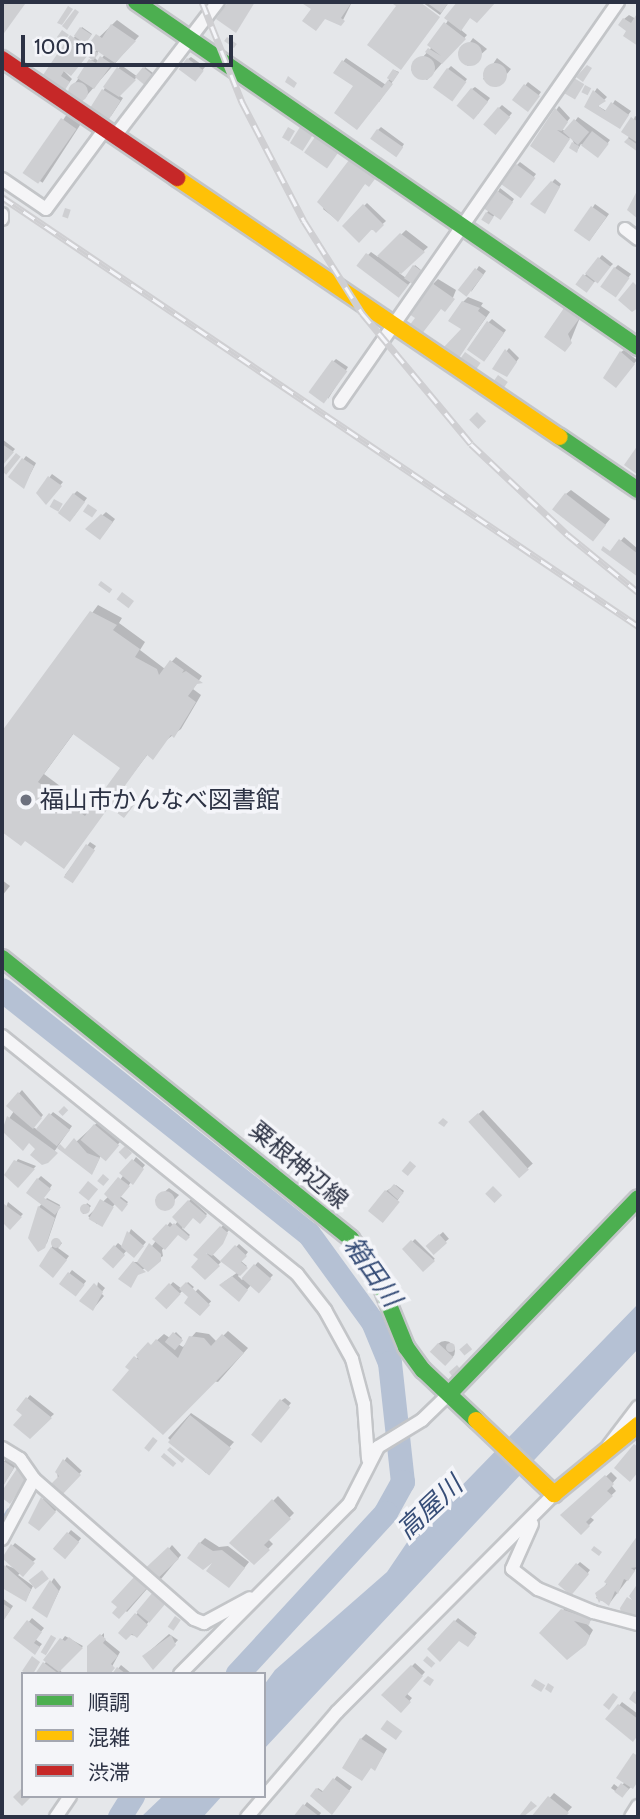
<!DOCTYPE html>
<meta charset="utf-8">
<style>
body{margin:0}
#map{position:relative;width:640px;height:1819px;overflow:hidden;background:#e5e7ea;font-family:Cabin,"Noto Sans JP",sans-serif}
div>[style]{position:absolute}
.water>*{inset:0;background:#b5c1d4}
.shadow>*{inset:0;background:#0003;transform-origin:0 0}
.round{border-radius:50%}
.stream>*{height:4.5px;margin:-2.25px;padding:0 2.25px;transform-origin:2.25px;border-radius:2.25px;background:#b5c1d4}
.river>*{height:24px;margin:-12px;padding:0 12px;transform-origin:12px;border-radius:12px;background:#b5c1d4}
.building>*{inset:0;background:#cecfd2;transform-origin:0 0}
.roads{filter:drop-shadow(2px 0 #c3c5c8) drop-shadow(-2px 0 #c3c5c8) drop-shadow(0 2px #c3c5c8) drop-shadow(0 -2px #c3c5c8)}
.street>*{height:12px;margin:-6px;padding:0 6px;transform-origin:6px;border-radius:6px;background:#f5f5f7}
.fast>*{height:16px;margin:-8px;padding:0 8px;transform-origin:8px;border-radius:8px;background:#4caf50}
.slow>*{height:16px;margin:-8px;padding:0 8px;transform-origin:8px;border-radius:8px;background:#ffc107}
.jam>*{height:16px;margin:-8px;padding:0 8px;transform-origin:8px;border-radius:8px;background:#c62828}
.rail>*{height:7px;margin-top:-3.5px;transform-origin:0;background:repeating-linear-gradient(90deg,#f4f5f9 0 13px,#cfcfd2 0 26px);box-sizing:border-box;border-block:2px solid #cfcfd2}
.dots>*{width:19px;height:19px;translate:-50% -50%;box-sizing:border-box;border:4px solid #f4f5f9;border-radius:50%}
span{translate:-50% -50%;white-space:nowrap;text-align:center;line-height:1.15;-webkit-text-stroke:7px #f4f5f9;paint-order:stroke}
.poi-label{font-size:24px;color:#2c3244}
.left{translate:0 -50%;text-align:left}
.street-label{font-size:24px;color:#2c3244}
.water-label{font-size:26px;color:#364d77;font-style:italic}
.frame{position:absolute;inset:0;border:4px solid #2c3244;pointer-events:none}
.legend{position:absolute;left:21px;top:1672px;width:245px;height:126px;box-sizing:border-box;background:#f4f5f9;border:2px solid #a4a7b1;margin:0;padding:9px 12px;list-style:none;font-size:21px;color:#2c3244}
.legend li{display:flex;align-items:center;gap:14px;height:35px}
.legend b{width:35px;border:2px solid #a4a7b1}
.scale{position:absolute;left:21px;top:35px;width:212px;height:32px;box-sizing:border-box;border:4px solid #2c3244;border-top:0;padding-left:9px;font-size:21px;line-height:24px;white-space:nowrap;color:#2c3244;-webkit-text-stroke:5px #f4f5f9;paint-order:stroke}
</style>
<div id="map">
<div class="water">
<i style="clip-path:polygon(638px 1304px,638px 1349px,264px 1749px,264px 1685px,275px 1670px,387px 1572px,408px 1541px)"></i>
<i style="clip-path:polygon(163px 1796px,222px 1796px,203px 1817px,141px 1817px)"></i>
</div>
<div class="shadow">
<i style="clip-path:polygon(2px 2px,23px 5px,2px 35px)"></i>
<i style="clip-path:polygon(304px 2px,352px 2px,341px 24px)"></i>
<i style="clip-path:polygon(422px 2px,449px 2px,440px 15px)"></i>
<i style="clip-path:polygon(493px 2px,482px 16px,471px 16px,460px 29px,467px 35px,427px 80px,411px 70px,432px 47px,459px 2px)"></i>
<i style="clip-path:polygon(629px 15px,636px 19px,638px 15px,638px 44px,626px 35px,629px 30px,624px 19px)"></i>
<i style="clip-path:polygon(evenodd,117px 20px,139px 36px,81px 102px,68px 93px,93px 58px,97px 49px,94px 46px,74px 71px,59px 66px,72px 79px,65px 88px,44px 78px,82px 27px,92px 34px,86px 42px,91px 45px,117px 20px,99px 50px,105px 54px,99px 62px,95px 58px,99px 50px)"></i>
<i style="clip-path:polygon(473px 38px,487px 49px,468px 66px,459px 58px)"></i>
<i style="clip-path:polygon(191px 57px,205px 67px,198px 76px,188px 59px)"></i>
<i style="clip-path:polygon(346px 58px,386px 85px,394px 70px,399px 72px,379px 102px,335px 72px)"></i>
<i style="clip-path:polygon(497px 58px,511px 69px,496px 87px,483px 79px)"></i>
<i style="clip-path:polygon(121px 65px,138px 77px,145px 67px,153px 73px,145px 83px,137px 77px,118px 95px,123px 98px,111px 116px,91px 108px)"></i>
<i style="clip-path:polygon(451px 66px,467px 79px,454px 96px,448px 69px)"></i>
<i style="clip-path:polygon(528px 82px,541px 92px,530px 107px,514px 100px)"></i>
<i style="clip-path:polygon(475px 87px,490px 98px,478px 114px,472px 89px)"></i>
<i style="clip-path:polygon(597px 88px,607px 97px,598px 106px,608px 112px,615px 100px,631px 111px,622px 124px,586px 106px)"></i>
<i style="clip-path:polygon(502px 105px,512px 113px,499px 129px,499px 108px)"></i>
<i style="clip-path:polygon(559px 106px,570px 118px,561px 129px,567px 132px,578px 117px,610px 140px,598px 156px,581px 144px,577px 151px,571px 136px,557px 158px,532px 146px)"></i>
<i style="left:67px;top:114px;width:17px;height:71px;rotate:33deg"></i>
<i style="clip-path:polygon(635px 116px,638px 118px,638px 150px,627px 142px)"></i>
<i style="clip-path:polygon(381px 127px,404px 144px,399px 152px,378px 130px)"></i>
<i style="clip-path:polygon(319px 136px,339px 149px,330px 163px,316px 138px)"></i>
<i style="clip-path:polygon(353px 159px,377px 176px,366px 182px,337px 220px,323px 209px)"></i>
<i style="clip-path:polygon(520px 162px,536px 174px,522px 193px,517px 165px)"></i>
<i style="clip-path:polygon(555px 179px,561px 184px,547px 209px,532px 204px)"></i>
<i style="clip-path:polygon(500px 188px,514px 199px,503px 215px,495px 214px,489px 223px,487px 213px)"></i>
<i style="clip-path:polygon(367px 203px,386px 221px,376px 230px,344px 226px)"></i>
<i style="clip-path:polygon(595px 204px,609px 214px,590px 240px,593px 207px)"></i>
<i style="clip-path:polygon(406px 230px,428px 247px,399px 273px,406px 278px,415px 265px,421px 270px,402px 292px,368px 255px,371px 252px,378px 257px)"></i>
<i style="clip-path:polygon(602px 255px,613px 264px,586px 290px,578px 284px)"></i>
<i style="clip-path:polygon(618px 265px,631px 274px,618px 291px,615px 268px)"></i>
<i style="clip-path:polygon(479px 266px,486px 271px,471px 292px,477px 269px)"></i>
<i style="clip-path:polygon(438px 279px,456px 290px,450px 305px,433px 284px)"></i>
<i style="clip-path:polygon(468px 297px,483px 303px,481px 306px,490px 312px,459px 356px,463px 302px)"></i>
<i style="clip-path:polygon(568px 306px,581px 315px,568px 347px,565px 309px)"></i>
<i style="clip-path:polygon(492px 319px,506px 330px,487px 357px,489px 322px)"></i>
<i style="clip-path:polygon(509px 348px,519px 358px,509px 372px,494px 368px)"></i>
<i style="clip-path:polygon(624px 350px,637px 360px,618px 383px,621px 352px)"></i>
<i style="clip-path:polygon(336px 359px,348px 367px,328px 399px,333px 362px)"></i>
<i style="clip-path:polygon(2px 439px,15px 449px,2px 464px)"></i>
<i style="clip-path:polygon(26px 456px,36px 463px,24px 486px,11px 476px)"></i>
<i style="clip-path:polygon(52px 474px,63px 482px,46px 502px,38px 493px)"></i>
<i style="clip-path:polygon(571px 490px,610px 519px,597px 535px,566px 494px)"></i>
<i style="clip-path:polygon(77px 491px,87px 498px,74px 516px,74px 494px)"></i>
<i style="clip-path:polygon(106px 512px,115px 519px,103px 535px,88px 529px)"></i>
<i style="clip-path:polygon(624px 537px,638px 549px,638px 575px,611px 553px)"></i>
<i style="clip-path:polygon(evenodd,98px 605px,122px 618px,119px 623px,145px 642px,140px 650px,165px 669px,176px 657px,202px 676px,193px 689px,201px 695px,181px 729px,148px 754px,122px 788px,137px 799px,129px 811px,109px 805px,70px 860px,26px 839px,21px 844px,2px 830px,2px 763px,7px 757px,2px 753px,2px 734px,98px 605px,74px 733px,123px 768px,92px 810px,44px 774px,74px 733px)"></i>
<i style="clip-path:polygon(90px 842px,96px 846px,74px 877px,65px 875px)"></i>
<i style="clip-path:polygon(2px 880px,10px 886px,2px 896px)"></i>
<i style="clip-path:polygon(22px 1090px,43px 1115px,33px 1127px,38px 1130px,53px 1112px,72px 1126px,47px 1162px,29px 1141px,23px 1148px,2px 1129px,14px 1111px,8px 1106px)"></i>
<i style="left:483px;top:1110px;width:73px;height:17px;rotate:47deg"></i>
<i style="clip-path:polygon(98px 1122px,121px 1141px,105px 1158px,101px 1155px,94px 1170px,65px 1152px)"></i>
<i style="clip-path:polygon(136px 1157px,145px 1165px,120px 1196px,128px 1202px,122px 1210px,115px 1204px,97px 1224px,88px 1216px,109px 1196px)"></i>
<i style="clip-path:polygon(18px 1159px,36px 1166px,18px 1186px,16px 1162px)"></i>
<i style="clip-path:polygon(41px 1176px,52px 1185px,43px 1198px,38px 1179px)"></i>
<i style="clip-path:polygon(396px 1185px,404px 1191px,386px 1217px,386px 1191px)"></i>
<i style="clip-path:polygon(169px 1188px,179px 1195px,165px 1210px,155px 1200px)"></i>
<i style="clip-path:polygon(47px 1198px,60px 1205px,47px 1243px,38px 1250px,30px 1237px,39px 1207px)"></i>
<i style="clip-path:polygon(191px 1199px,207px 1214px,200px 1222px,193px 1216px,182px 1228px,190px 1235px,187px 1238px,178px 1232px,162px 1250px,163px 1256px,139px 1272px,131px 1286px,134px 1262px,140px 1262px,170px 1222px,174px 1226px,178px 1221px,174px 1217px)"></i>
<i style="clip-path:polygon(8px 1202px,23px 1214px,10px 1227px,4px 1217px,2px 1220px)"></i>
<i style="clip-path:polygon(87px 1203px,91px 1206px,84px 1214px,82px 1213px)"></i>
<i style="clip-path:polygon(224px 1224px,230px 1229px,210px 1252px,221px 1262px,205px 1278px,208px 1243px)"></i>
<i style="clip-path:polygon(131px 1229px,146px 1242px,134px 1256px,127px 1250px,113px 1267px,104px 1259px,118px 1243px,123px 1247px)"></i>
<i style="left:443px;top:1232px;width:9px;height:21px;rotate:49deg"></i>
<i style="clip-path:polygon(56px 1238px,62px 1243px,58px 1248px,69px 1256px,56px 1273px,42px 1268px)"></i>
<i style="left:415px;top:1239px;width:28px;height:15px;rotate:45deg"></i>
<i style="clip-path:polygon(239px 1244px,248px 1252px,241px 1261px,247px 1266px,238px 1276px,242px 1280px,258px 1262px,273px 1275px,258px 1291px,251px 1285px,239px 1299px,224px 1282px,238px 1272px,223px 1261px)"></i>
<i style="left:72px;top:1270px;width:18px;height:17px;rotate:38deg"></i>
<i style="clip-path:polygon(98px 1282px,105px 1288px,101px 1293px,104px 1296px,93px 1309px)"></i>
<i style="clip-path:polygon(173px 1282px,182px 1289px,188px 1282px,194px 1287px,187px 1294px,183px 1290px,168px 1307px,158px 1299px)"></i>
<i style="left:198px;top:1289px;width:18px;height:18px;rotate:43deg"></i>
<i style="clip-path:polygon(228px 1331px,248px 1348px,218px 1382px,137px 1364px,127px 1367px,164px 1334px,170px 1338px,176px 1332px,182px 1338px,178px 1344px,183px 1347px,196px 1332px,209px 1334px,217px 1342px)"></i>
<i class="round" style="left:435px;top:1341px;width:20px;height:20px"></i>
<i style="clip-path:polygon(30px 1395px,54px 1414px,30px 1436px,24px 1414px,18px 1410px)"></i>
<i style="clip-path:polygon(285px 1398px,291px 1403px,263px 1437px,282px 1400px)"></i>
<i style="clip-path:polygon(191px 1413px,234px 1442px,206px 1473px,168px 1438px)"></i>
<i style="clip-path:polygon(67px 1457px,82px 1471px,60px 1494px,57px 1472px)"></i>
<i style="clip-path:polygon(6px 1459px,16px 1465px,2px 1487px,2px 1464px)"></i>
<i style="clip-path:polygon(611px 1472px,617px 1478px,611px 1485px,616px 1491px,589px 1516px,594px 1520px,581px 1533px,563px 1515px)"></i>
<i style="clip-path:polygon(45px 1496px,58px 1508px,39px 1529px,30px 1522px)"></i>
<i style="clip-path:polygon(278px 1496px,294px 1513px,268px 1539px,273px 1544px,254px 1563px,231px 1543px)"></i>
<i style="left:71px;top:1530px;width:13px;height:24px;rotate:39deg"></i>
<i style="clip-path:polygon(205px 1538px,219px 1547px,228px 1546px,249px 1562px,234px 1581px,219px 1557px,200px 1543px)"></i>
<i style="clip-path:polygon(638px 1540px,638px 1566px,609px 1604px,596px 1598px)"></i>
<i style="clip-path:polygon(15px 1543px,36px 1559px,18px 1575px,33px 1586px,26px 1600px,2px 1585px,6px 1565px,18px 1570px,3px 1557px)"></i>
<i style="clip-path:polygon(172px 1545px,181px 1555px,161px 1579px,151px 1572px)"></i>
<i style="clip-path:polygon(580px 1562px,590px 1570px,575px 1590px,577px 1565px)"></i>
<i style="clip-path:polygon(137px 1576px,147px 1589px,127px 1612px,114px 1601px)"></i>
<i style="clip-path:polygon(54px 1578px,61px 1587px,47px 1616px,34px 1608px)"></i>
<i style="clip-path:polygon(157px 1591px,167px 1599px,137px 1636px,120px 1633px)"></i>
<i style="clip-path:polygon(2px 1598px,13px 1606px,2px 1622px)"></i>
<i style="clip-path:polygon(568px 1605px,593px 1618px,587px 1624px,593px 1630px,585px 1644px,541px 1633px)"></i>
<i style="clip-path:polygon(32px 1618px,44px 1628px,35px 1639px,42px 1644px,37px 1650px,16px 1638px)"></i>
<i style="clip-path:polygon(458px 1618px,477px 1633px,470px 1642px,459px 1639px,429px 1649px)"></i>
<i style="clip-path:polygon(104px 1633px,104px 1639px,120px 1652px,109px 1672px,89px 1647px)"></i>
<i style="clip-path:polygon(169px 1634px,178px 1640px,153px 1668px,144px 1656px)"></i>
<i style="clip-path:polygon(65px 1636px,83px 1646px,60px 1670px,63px 1674px,37px 1674px)"></i>
<i style="clip-path:polygon(415px 1663px,425px 1672px,406px 1693px,412px 1698px,401px 1711px,384px 1695px)"></i>
<i style="clip-path:polygon(121px 1665px,132px 1674px,114px 1674px)"></i>
<i style="clip-path:polygon(622px 1702px,638px 1714px,638px 1733px,633px 1740px,608px 1719px)"></i>
<i style="clip-path:polygon(366px 1734px,387px 1749px,375px 1769px,361px 1739px)"></i>
<i style="clip-path:polygon(633px 1755px,638px 1758px,638px 1780px,622px 1796px,611px 1788px,614px 1784px,619px 1788px,625px 1782px)"></i>
<i style="clip-path:polygon(337px 1776px,352px 1787px,335px 1810px,312px 1795px,318px 1788px,324px 1792px)"></i>
<i style="clip-path:polygon(554px 1793px,572px 1807px,563px 1817px,533px 1817px)"></i>
<i style="clip-path:polygon(307px 1802px,321px 1813px,318px 1817px,296px 1817px)"></i>
</div>
<div class="stream">
<i style="left:2px;top:1521px;width:12px;rotate:-59deg"></i>
</div>
<div class="river">
<i style="left:2px;top:990px;width:392px;rotate:38.5deg"></i>
<i style="left:309px;top:1234px;width:109px;rotate:54deg"></i>
<i style="left:373px;top:1322px;width:44px;rotate:67.5deg"></i>
<i style="left:390px;top:1363px;width:120px;rotate:83.8deg"></i>
<i style="left:403px;top:1482px;width:35px;rotate:119deg"></i>
<i style="left:386px;top:1513px;width:219px;rotate:132.6deg"></i>
<i style="left:120px;top:1817px;width:25px;rotate:-58deg"></i>
</div>
<div class="building">
<i style="clip-path:polygon(2px 2px,25px 4px,2px 36px)"></i>
<i style="clip-path:polygon(228px 2px,255px 2px,236px 33px,216px 19px)"></i>
<i style="clip-path:polygon(300px 2px,352px 2px,341px 18px,345px 21px,341px 26px,325px 19px,316px 31px,302px 21px,311px 9px)"></i>
<i style="clip-path:polygon(390px 2px,420px 2px,440px 17px,401px 70px,367px 45px,396px 6px)"></i>
<i style="clip-path:polygon(426px 2px,449px 2px,441px 13px)"></i>
<i style="clip-path:polygon(457px 2px,496px 2px,477px 23px,470px 18px,461px 31px,444px 18px)"></i>
<i style="clip-path:polygon(68px 6px,73px 9px,62px 25px,57px 23px)"></i>
<i style="clip-path:polygon(75px 9px,79px 12px,67px 30px,62px 26px)"></i>
<i style="clip-path:polygon(638px 12px,638px 46px,623px 36px,626px 31px,618px 25px,623px 18px,631px 23px)"></i>
<i style="clip-path:polygon(444px 22px,466px 39px,442px 64px,425px 52px,428px 48px,441px 56px,427px 45px)"></i>
<i style="clip-path:polygon(111px 24px,136px 41px,115px 63px,88px 45px,96px 34px,102px 38px)"></i>
<i style="left:80px;top:27px;width:14px;height:11px;rotate:34deg"></i>
<i style="clip-path:polygon(62px 30px,69px 35px,63px 42px,57px 37px)"></i>
<i style="clip-path:polygon(70px 35px,92px 50px,71px 76px,64px 71px,61px 76px,70px 82px,63px 93px,41px 78px)"></i>
<i style="left:227px;top:37px;width:12px;height:5px;rotate:35deg"></i>
<i class="round" style="left:458px;top:42px;width:24px;height:24px"></i>
<i style="left:94px;top:50px;width:6px;height:9px;rotate:39deg"></i>
<i style="clip-path:polygon(100px 56px,112px 64px,94px 89px,77px 78px,89px 59px,96px 63px)"></i>
<i class="round" style="left:411px;top:56px;width:24px;height:24px"></i>
<i style="left:187px;top:58px;width:21px;height:14px;rotate:37deg"></i>
<i style="clip-path:polygon(342px 60px,382px 88px,388px 80px,393px 84px,357px 130px,334px 113px,353px 86px,333px 73px)"></i>
<i class="round" style="left:483px;top:63px;width:24px;height:24px"></i>
<i style="clip-path:polygon(587px 65px,592px 68px,583px 82px,576px 77px)"></i>
<i style="clip-path:polygon(117px 67px,136px 80px,119px 97px,103px 87px)"></i>
<i style="left:143px;top:67px;width:13px;height:13px;rotate:39deg"></i>
<i style="left:447px;top:68px;width:24px;height:24px;rotate:36deg"></i>
<i style="left:393px;top:69px;width:7px;height:11px;rotate:34deg"></i>
<i style="clip-path:polygon(288px 76px,297px 83px,294px 88px,285px 82px)"></i>
<i style="left:574px;top:78px;width:12px;height:18px;rotate:31deg"></i>
<i class="round" style="left:68px;top:82px;width:20px;height:20px"></i>
<i style="left:524px;top:84px;width:20px;height:20px;rotate:37deg"></i>
<i style="left:585px;top:85px;width:7px;height:8px;rotate:27deg"></i>
<i style="left:471px;top:88px;width:22px;height:23px;rotate:39deg"></i>
<i style="left:102px;top:89px;width:22px;height:24px;rotate:32deg"></i>
<i style="clip-path:polygon(593px 90px,606px 101px,598px 106px,605px 111px,611px 102px,629px 115px,620px 129px,584px 107px)"></i>
<i style="left:498px;top:107px;width:16px;height:23px;rotate:40deg"></i>
<i style="clip-path:polygon(555px 108px,568px 122px,562px 131px,557px 130px,570px 139px,554px 163px,530px 146px)"></i>
<i style="clip-path:polygon(631px 117px,638px 122px,638px 143px,621px 132px)"></i>
<i style="left:61px;top:118px;width:19px;height:67px;rotate:35deg"></i>
<i style="left:574px;top:119px;width:20px;height:17px;rotate:41deg"></i>
<i style="left:288px;top:127px;width:8px;height:12px;rotate:30deg"></i>
<i style="left:300px;top:127px;width:15px;height:19px;rotate:32deg"></i>
<i style="left:377px;top:129px;width:32px;height:12px;rotate:35deg"></i>
<i style="left:592px;top:131px;width:21px;height:18px;rotate:37deg"></i>
<i style="left:315px;top:137px;width:28px;height:19px;rotate:35deg"></i>
<i style="clip-path:polygon(628px 138px,638px 145px,638px 152px,624px 142px)"></i>
<i style="clip-path:polygon(572px 142px,579px 146px,577px 153px,569px 148px)"></i>
<i style="clip-path:polygon(349px 160px,375px 179px,369px 187px,365px 184px,338px 222px,317px 202px)"></i>
<i style="left:516px;top:164px;width:24px;height:25px;rotate:36deg"></i>
<i style="clip-path:polygon(551px 181px,560px 187px,545px 214px,530px 204px)"></i>
<i style="clip-path:polygon(638px 189px,638px 219px,627px 210px)"></i>
<i style="left:496px;top:190px;width:21px;height:22px;rotate:35deg"></i>
<i style="clip-path:polygon(363px 204px,384px 225px,376px 233px,372px 229px,359px 243px,342px 226px)"></i>
<i style="left:591px;top:206px;width:19px;height:30px;rotate:35deg"></i>
<i style="left:65px;top:208px;width:6px;height:9px;rotate:18deg"></i>
<i style="left:486px;top:212px;width:9px;height:9px;rotate:32deg"></i>
<i style="clip-path:polygon(400px 233px,425px 252px,401px 274px,377px 256px)"></i>
<i style="left:366px;top:253px;width:53px;height:16px;rotate:37deg"></i>
<i style="left:598px;top:257px;width:16px;height:21px;rotate:38deg"></i>
<i style="left:413px;top:265px;width:11px;height:16px;rotate:34deg"></i>
<i style="left:614px;top:267px;width:19px;height:24px;rotate:35deg"></i>
<i style="left:475px;top:268px;width:11px;height:28px;rotate:38deg"></i>
<i style="left:583px;top:274px;width:14px;height:13px;rotate:36deg"></i>
<i style="clip-path:polygon(633px 282px,638px 287px,638px 308px,632px 312px,618px 300px)"></i>
<i style="clip-path:polygon(432px 283px,455px 299px,445px 312px,441px 309px,421px 335px,409px 326px,415px 318px,409px 314px)"></i>
<i style="clip-path:polygon(462px 301px,480px 308px,478px 311px,486px 317px,459px 358px,443px 348px,461px 329px,448px 321px)"></i>
<i style="clip-path:polygon(564px 308px,579px 319px,568px 334px,572px 343px,565px 352px,544px 337px)"></i>
<i style="left:487px;top:321px;width:21px;height:35px;rotate:35deg"></i>
<i style="clip-path:polygon(505px 349px,517px 362px,507px 377px,492px 369px)"></i>
<i style="clip-path:polygon(620px 351px,635px 364px,616px 388px,603px 378px)"></i>
<i style="left:465px;top:352px;width:19px;height:10px;rotate:35deg"></i>
<i style="left:332px;top:360px;width:19px;height:40px;rotate:36deg"></i>
<i style="left:498px;top:375px;width:12px;height:9px;rotate:35deg"></i>
<i style="left:477px;top:412px;width:13px;height:11px;rotate:45deg"></i>
<i style="clip-path:polygon(2px 444px,14px 452px,2px 466px)"></i>
<i style="clip-path:polygon(638px 445px,638px 475px,624px 465px)"></i>
<i style="left:16px;top:453px;width:6px;height:23px;rotate:39deg"></i>
<i style="clip-path:polygon(22px 458px,34px 466px,24px 489px,8px 477px)"></i>
<i style="clip-path:polygon(48px 476px,62px 486px,46px 505px,36px 493px)"></i>
<i style="left:73px;top:493px;width:15px;height:25px;rotate:37deg"></i>
<i style="left:565px;top:493px;width:52px;height:21px;rotate:38deg"></i>
<i style="left:54px;top:499px;width:10px;height:9px;rotate:29deg"></i>
<i style="left:88px;top:504px;width:11px;height:9px;rotate:34deg"></i>
<i style="clip-path:polygon(101px 514px,113px 522px,100px 540px,85px 529px)"></i>
<i style="clip-path:polygon(619px 539px,638px 554px,638px 577px,601px 550px,603px 546px,610px 551px)"></i>
<i style="left:101px;top:581px;width:14px;height:5px;rotate:36deg"></i>
<i style="left:122px;top:592px;width:15px;height:9px;rotate:37deg"></i>
<i style="clip-path:polygon(evenodd,90px 611px,117px 625px,113px 630px,140px 649px,135px 657px,157px 669px,159px 675px,170px 660px,184px 670px,182px 673px,186px 671px,203px 683px,197px 684px,188px 696px,196px 702px,174px 738px,171px 735px,153px 760px,147px 755px,119px 794px,134px 805px,124px 818px,109px 807px,64px 869px,25px 841px,21px 846px,2px 832px,2px 731px,90px 611px,73px 734px,120px 768px,85px 816px,38px 782px,73px 734px)"></i>
<i style="left:86px;top:844px;width:11px;height:40px;rotate:34deg"></i>
<i style="clip-path:polygon(18px 1092px,42px 1118px,33px 1129px,6px 1106px)"></i>
<i style="left:64px;top:1106px;width:6px;height:8px;rotate:45deg"></i>
<i style="left:49px;top:1113px;width:27px;height:21px;rotate:39deg"></i>
<i style="left:478px;top:1113px;width:76px;height:13px;rotate:48deg"></i>
<i style="clip-path:polygon(7px 1116px,58px 1153px,48px 1163px,42px 1165px,30px 1155px,35px 1149px,29px 1143px,23px 1151px,2px 1131px)"></i>
<i style="clip-path:polygon(443px 1118px,448px 1122px,444px 1127px,438px 1123px)"></i>
<i style="left:94px;top:1124px;width:33px;height:21px;rotate:40deg"></i>
<i style="clip-path:polygon(74px 1138px,87px 1153px,100px 1158px,92px 1175px,57px 1148px,60px 1144px,65px 1149px)"></i>
<i style="left:125px;top:1146px;width:10px;height:9px;rotate:45deg"></i>
<i style="clip-path:polygon(132px 1159px,144px 1169px,133px 1185px,119px 1173px)"></i>
<i style="clip-path:polygon(14px 1160px,35px 1169px,18px 1188px,4px 1175px)"></i>
<i style="left:410px;top:1161px;width:8px;height:13px;rotate:40deg"></i>
<i style="left:103px;top:1174px;width:8px;height:9px;rotate:40deg"></i>
<i style="clip-path:polygon(118px 1177px,130px 1186px,120px 1198px,128px 1204px,122px 1212px,104px 1194px)"></i>
<i style="clip-path:polygon(37px 1178px,51px 1189px,44px 1198px,61px 1207px,55px 1215px,26px 1193px)"></i>
<i style="left:88px;top:1181px;width:13px;height:15px;rotate:39deg"></i>
<i style="left:394px;top:1184px;width:13px;height:9px;rotate:42deg"></i>
<i style="left:493px;top:1186px;width:13px;height:11px;rotate:45deg"></i>
<i style="left:385px;top:1190px;width:19px;height:27px;rotate:39deg"></i>
<i class="round" style="left:155px;top:1191px;width:20px;height:20px"></i>
<i style="left:100px;top:1199px;width:16px;height:23px;rotate:30deg"></i>
<i style="clip-path:polygon(188px 1200px,207px 1216px,200px 1224px,193px 1218px,184px 1229px,172px 1217px)"></i>
<i class="round" style="left:80px;top:1204px;width:10px;height:10px"></i>
<i style="clip-path:polygon(4px 1204px,22px 1217px,10px 1230px,2px 1222px)"></i>
<i style="clip-path:polygon(38px 1206px,55px 1218px,45px 1248px,38px 1252px,28px 1238px)"></i>
<i style="clip-path:polygon(174px 1223px,190px 1237px,186px 1241px,178px 1235px,165px 1250px,152px 1239px,166px 1224px,170px 1227px)"></i>
<i style="clip-path:polygon(220px 1226px,228px 1233px,223px 1244px,212px 1256px,206px 1253px,220px 1266px,205px 1280px,191px 1267px,198px 1259px,193px 1255px)"></i>
<i style="clip-path:polygon(127px 1231px,144px 1246px,134px 1258px,121px 1247px)"></i>
<i style="left:439px;top:1234px;width:12px;height:18px;rotate:48deg"></i>
<i class="round" style="left:51px;top:1238px;width:10px;height:10px"></i>
<i style="clip-path:polygon(411px 1240px,435px 1261px,423px 1272px,402px 1249px)"></i>
<i style="clip-path:polygon(149px 1243px,161px 1254px,161px 1261px,148px 1272px,137px 1262px)"></i>
<i style="left:114px;top:1245px;width:15px;height:18px;rotate:42deg"></i>
<i style="clip-path:polygon(235px 1245px,247px 1256px,241px 1262px,248px 1268px,240px 1276px,220px 1261px)"></i>
<i style="clip-path:polygon(51px 1247px,67px 1260px,53px 1278px,39px 1266px)"></i>
<i style="clip-path:polygon(133px 1261px,146px 1272px,138px 1275px,131px 1288px,118px 1279px)"></i>
<i style="left:254px;top:1264px;width:23px;height:19px;rotate:41deg"></i>
<i style="left:68px;top:1272px;width:21px;height:15px;rotate:37deg"></i>
<i style="clip-path:polygon(232px 1276px,248px 1290px,239px 1302px,219px 1285px)"></i>
<i style="clip-path:polygon(186px 1282px,210px 1305px,200px 1316px,184px 1303px,188px 1297px,179px 1289px)"></i>
<i style="clip-path:polygon(94px 1283px,103px 1292px,93px 1311px,79px 1301px)"></i>
<i style="left:169px;top:1283px;width:16px;height:21px;rotate:43deg"></i>
<i style="left:173px;top:1332px;width:13px;height:13px;rotate:39deg"></i>
<i style="clip-path:polygon(222px 1334px,244px 1353px,163px 1435px,112px 1390px,129px 1370px,125px 1367px,134px 1356px,139px 1360px,136px 1355px,148px 1342px,151px 1345px,156px 1339px,178px 1358px,189px 1336px,204px 1338px,211px 1346px)"></i>
<i class="round" style="left:445.5px;top:1342.5px;width:9px;height:9px"></i>
<i style="left:438px;top:1343px;width:21px;height:12px;rotate:43deg"></i>
<i style="left:467px;top:1343px;width:8px;height:10px;rotate:50deg"></i>
<i style="clip-path:polygon(457px 1365px,461px 1370px,452px 1376px,449px 1372px)"></i>
<i style="clip-path:polygon(26px 1397px,52px 1418px,30px 1439px,13px 1425px,22px 1415px,16px 1410px)"></i>
<i style="left:280px;top:1399px;width:13px;height:46px;rotate:39deg"></i>
<i style="left:190px;top:1415px;width:53px;height:35px;rotate:39deg"></i>
<i style="left:153px;top:1437px;width:6px;height:14px;rotate:39deg"></i>
<i style="clip-path:polygon(634px 1444px,638px 1447px,638px 1472px,630px 1482px,614px 1468px)"></i>
<i style="clip-path:polygon(170px 1447px,185px 1459px,182px 1463px,167px 1450px)"></i>
<i style="left:164px;top:1453px;width:16px;height:5px;rotate:40deg"></i>
<i style="clip-path:polygon(63px 1459px,81px 1475px,60px 1497px,49px 1486px,59px 1476px,55px 1472px)"></i>
<i style="clip-path:polygon(2px 1460px,14px 1468px,2px 1488px)"></i>
<i style="clip-path:polygon(18px 1467px,27px 1479px,10px 1504px,2px 1498px,2px 1491px)"></i>
<i style="clip-path:polygon(605px 1475px,614px 1484px,607px 1491px,613px 1496px,586px 1522px,590px 1526px,581px 1535px,560px 1515px)"></i>
<i style="clip-path:polygon(41px 1497px,56px 1512px,39px 1531px,28px 1523px)"></i>
<i style="clip-path:polygon(272px 1499px,291px 1519px,264px 1545px,270px 1550px,254px 1565px,229px 1543px)"></i>
<i style="left:67px;top:1532px;width:16px;height:22px;rotate:40deg"></i>
<i style="clip-path:polygon(638px 1535px,638px 1567px,631px 1568px,635px 1571px,628px 1581px,624px 1579px,618px 1594px,615px 1591px,609px 1606px,601px 1600px,599px 1603px,595px 1593px,607px 1584px,604px 1582px)"></i>
<i style="clip-path:polygon(199px 1542px,213px 1551px,222px 1550px,245px 1568px,229px 1588px,206px 1571px,212px 1563px,203px 1570px,187px 1558px)"></i>
<i style="clip-path:polygon(11px 1544px,35px 1563px,23px 1577px,2px 1558px)"></i>
<i style="left:594px;top:1546px;width:10px;height:5px;rotate:37deg"></i>
<i style="left:168px;top:1547px;width:16px;height:30px;rotate:47deg"></i>
<i style="left:576px;top:1563px;width:17px;height:28px;rotate:40deg"></i>
<i style="clip-path:polygon(4px 1565px,31px 1589px,26px 1602px,2px 1588px)"></i>
<i style="left:42px;top:1570px;width:11px;height:17px;rotate:52deg"></i>
<i style="clip-path:polygon(135px 1576px,148px 1587px,119px 1619px,112px 1613px,117px 1607px,111px 1602px)"></i>
<i style="clip-path:polygon(50px 1580px,59px 1591px,47px 1618px,32px 1608px)"></i>
<i style="clip-path:polygon(638px 1583px,638px 1612px,634px 1618px,621px 1614px,620px 1608px,627px 1597px,632px 1600px,629px 1596px)"></i>
<i style="left:153px;top:1592px;width:17px;height:26px;rotate:40deg"></i>
<i style="clip-path:polygon(2px 1603px,11px 1609px,2px 1623px)"></i>
<i style="clip-path:polygon(561px 1609px,591px 1619px,589px 1625px,574px 1621px,590px 1636px,586px 1645px,567px 1660px,539px 1633px)"></i>
<i style="clip-path:polygon(135px 1613px,148px 1625px,137px 1638px,132px 1634px,126px 1640px,118px 1633px)"></i>
<i style="left:175px;top:1616px;width:7px;height:13px;rotate:34deg"></i>
<i style="clip-path:polygon(27px 1620px,42px 1632px,34px 1643px,40px 1647px,35px 1655px,13px 1638px)"></i>
<i style="clip-path:polygon(454px 1620px,476px 1637px,468px 1647px,459px 1641px,440px 1662px,427px 1649px)"></i>
<i style="clip-path:polygon(100px 1634px,106px 1639px,103px 1643px,118px 1656px,111px 1664px,115px 1668px,110px 1674px,87px 1674px,87px 1646px)"></i>
<i style="left:51px;top:1635px;width:6px;height:20px;rotate:31deg"></i>
<i style="clip-path:polygon(171px 1635px,176px 1645px,153px 1670px,142px 1656px)"></i>
<i style="clip-path:polygon(69px 1637px,83px 1648px,59px 1672px,43px 1660px,60px 1638px,65px 1641px)"></i>
<i style="clip-path:polygon(32px 1656px,40px 1662px,33px 1674px,27px 1674px,22px 1671px)"></i>
<i style="left:427px;top:1656px;width:11px;height:6px;rotate:41deg"></i>
<i style="clip-path:polygon(43px 1662px,59px 1674px,35px 1674px)"></i>
<i style="clip-path:polygon(411px 1665px,423px 1676px,405px 1697px,411px 1702px,401px 1713px,381px 1695px)"></i>
<i style="clip-path:polygon(117px 1667px,126px 1674px,112px 1674px)"></i>
<i style="clip-path:polygon(428px 1676px,434px 1680px,430px 1686px,423px 1681px)"></i>
<i style="left:535px;top:1679px;width:12px;height:8px;rotate:31deg"></i>
<i style="clip-path:polygon(548px 1683px,554px 1687px,551px 1693px,545px 1689px)"></i>
<i style="clip-path:polygon(634px 1691px,638px 1693px,637px 1705px,629px 1699px)"></i>
<i style="clip-path:polygon(613px 1693px,618px 1697px,609px 1710px,603px 1705px)"></i>
<i style="clip-path:polygon(618px 1704px,638px 1719px,638px 1735px,633px 1742px,605px 1719px)"></i>
<i style="left:387px;top:1720px;width:19px;height:11px;rotate:36deg"></i>
<i style="clip-path:polygon(360px 1738px,384px 1754px,375px 1771px,371px 1768px,362px 1781px,342px 1768px)"></i>
<i style="clip-path:polygon(633px 1753px,638px 1756px,638px 1781px,633px 1789px,616px 1778px)"></i>
<i style="clip-path:polygon(333px 1778px,350px 1791px,332px 1815px,310px 1796px,316px 1788px,322px 1792px)"></i>
<i style="left:621px;top:1783px;width:10px;height:11px;rotate:37deg"></i>
<i style="clip-path:polygon(23px 1787px,23px 1796px,32px 1796px,22px 1806px,13px 1797px)"></i>
<i style="clip-path:polygon(548px 1796px,569px 1813px,565px 1817px,531px 1817px)"></i>
<i style="clip-path:polygon(531px 1801px,537px 1806px,523px 1817px,520px 1815px)"></i>
<i style="clip-path:polygon(303px 1804px,320px 1817px,293px 1817px)"></i>
</div>
<div class="roads">
<div class="street">
<i style="left:115px;top:136px;width:169px;rotate:-52.5deg"></i>
<i style="left:2px;top:179px;width:53px;rotate:34.3deg"></i>
<i style="left:46px;top:209px;width:99px;rotate:-53.6deg"></i>
<i style="left:2px;top:214px;width:5px;rotate:90deg"></i>
<i style="left:625px;top:229px;width:16px;rotate:38deg"></i>
<i style="left:340px;top:402px;width:487px;rotate:-55.2deg"></i>
<i style="left:2px;top:1036px;width:379px;rotate:38.9deg"></i>
<i style="left:297px;top:1274px;width:46px;rotate:52.1deg"></i>
<i style="left:325px;top:1310px;width:56px;rotate:61.1deg"></i>
<i style="left:352px;top:1359px;width:47px;rotate:75.1deg"></i>
<i style="left:364px;top:1404px;width:55px;rotate:85.8deg"></i>
<i style="left:609px;top:1445px;width:48px;rotate:-52.7deg"></i>
<i style="left:2px;top:1448px;width:21px;rotate:31deg"></i>
<i style="left:20px;top:1459px;width:24px;rotate:55deg"></i>
<i style="left:34px;top:1479px;width:213px;rotate:41.2deg"></i>
<i style="left:194px;top:1619px;width:11px;rotate:22deg"></i>
<i style="left:204px;top:1623px;width:52px;rotate:-28.5deg"></i>
<i style="left:532px;top:1524px;width:49px;rotate:114deg"></i>
<i style="left:512px;top:1569px;width:33px;rotate:38deg"></i>
<i style="left:538px;top:1589px;width:60px;rotate:22.7deg"></i>
<i style="left:593px;top:1612px;width:47px;rotate:14.9deg"></i>
<i style="left:2px;top:1539px;width:68px;rotate:-61.9deg"></i>
<i style="left:180px;top:1674px;width:240px;rotate:-45.2deg"></i>
<i style="left:349px;top:1504px;width:64px;rotate:-63deg"></i>
<i style="left:378px;top:1447px;width:52px;rotate:-31.5deg"></i>
<i style="left:422px;top:1420px;width:37px;rotate:-44deg"></i>
<i style="left:56px;top:1817px;width:25px;rotate:-56deg"></i>
<i style="left:247px;top:1817px;width:138px;rotate:-49.4deg"></i>
<i style="left:337px;top:1712px;width:308px;rotate:-45.1deg"></i>
<i style="left:631px;top:1817px;width:13px;rotate:-58deg"></i>
</div>
<div class="fast">
<i style="left:136px;top:2px;width:609px;rotate:34.5deg"></i>
<i style="left:560px;top:437px;width:94px;rotate:34.2deg"></i>
<i style="left:2px;top:958px;width:448px;rotate:38.8deg"></i>
<i style="left:351px;top:1239px;width:42px;rotate:53.7deg"></i>
<i style="left:376px;top:1273px;width:80px;rotate:67.9deg"></i>
<i style="left:406px;top:1347px;width:29px;rotate:54deg"></i>
<i style="left:423px;top:1370px;width:73px;rotate:43.3deg"></i>
<i style="left:449px;top:1394px;width:272px;rotate:-46deg"></i>
</div>
<div class="slow">
<i style="left:177px;top:178px;width:462px;rotate:34.1deg"></i>
<i style="left:476px;top:1420px;width:108px;rotate:43.5deg"></i>
<i style="left:554px;top:1494px;width:109px;rotate:-39.4deg"></i>
</div>
<div class="jam">
<i style="left:2px;top:59px;width:212px;rotate:34.2deg"></i>
</div>
</div>
<div class="rail">
<i style="left:202px;top:2px;width:108px;rotate:68.2deg"></i>
<i style="left:242px;top:102px;width:134px;rotate:62.5deg"></i>
<i style="left:304px;top:221px;width:109px;rotate:57.8deg"></i>
<i style="left:362px;top:313px;width:170px;rotate:50.2deg"></i>
<i style="left:471px;top:444px;width:133px;rotate:43.2deg"></i>
<i style="left:568px;top:535px;width:90px;rotate:39.2deg"></i>
<i style="left:2px;top:197px;width:767px;rotate:34deg"></i>
</div>
<div class="dots">
<i style="left:26px;top:800px;background:#6d717e"></i>
</div>
<div class="poi-label">
<span class="left" style="left:40px;top:800px">福山市かんなべ図書館</span>
</div>
<div class="street-label">
<span style="left:299px;top:1165px;rotate:40deg">粟根神辺線</span>
</div>
<div class="water-label">
<span style="left:372px;top:1272px;rotate:55deg">箱田川</span>
<span style="left:430px;top:1508px;rotate:-43deg">高屋川</span>
</div>
<div class="frame"></div>
<ul class="legend">
<li><b style="height:9px;background:#4caf50"></b>順調</li>
<li><b style="height:9px;background:#ffc107"></b>混雑</li>
<li><b style="height:9px;background:#c62828"></b>渋滞</li>
</ul>
<div class="scale">100 m</div>
</div>
